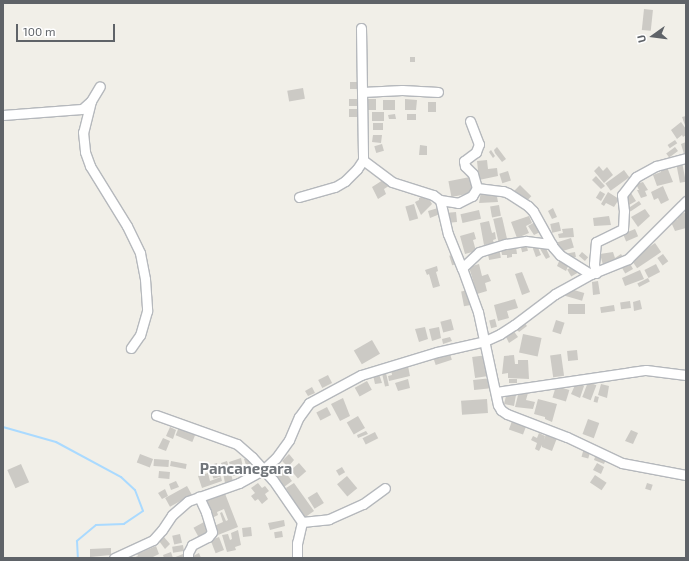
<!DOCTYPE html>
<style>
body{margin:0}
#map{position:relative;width:689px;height:561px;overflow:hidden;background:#f1efe8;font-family:"Exo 2",sans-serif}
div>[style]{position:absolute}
.stream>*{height:2px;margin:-1px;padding:0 1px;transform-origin:1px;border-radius:1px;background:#aadaff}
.building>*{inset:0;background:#cccac5;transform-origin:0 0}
.roads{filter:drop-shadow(1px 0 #b5b8bc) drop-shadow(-1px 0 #b5b8bc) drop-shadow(0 1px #b5b8bc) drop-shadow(0 -1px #b5b8bc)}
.minor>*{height:9px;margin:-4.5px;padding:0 4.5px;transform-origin:4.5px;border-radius:4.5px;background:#fff}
span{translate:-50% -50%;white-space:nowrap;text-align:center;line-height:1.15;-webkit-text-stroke:3.5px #fff;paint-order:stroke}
.quarter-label{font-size:15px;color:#70757a;font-weight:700}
.frame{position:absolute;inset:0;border:4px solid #5f6368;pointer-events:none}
.north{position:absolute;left:633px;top:16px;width:40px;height:40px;-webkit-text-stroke:3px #fff;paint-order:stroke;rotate:256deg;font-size:11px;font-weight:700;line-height:16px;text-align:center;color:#5f6368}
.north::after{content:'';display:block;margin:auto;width:14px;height:18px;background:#5f6368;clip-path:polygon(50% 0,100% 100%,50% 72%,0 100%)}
.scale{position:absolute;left:16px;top:24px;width:99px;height:18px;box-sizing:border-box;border:2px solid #5f6368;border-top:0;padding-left:5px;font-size:12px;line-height:14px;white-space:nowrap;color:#5f6368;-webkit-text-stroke:3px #fff;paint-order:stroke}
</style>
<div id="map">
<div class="stream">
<i style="left:3px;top:427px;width:55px;rotate:15.8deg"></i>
<i style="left:56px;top:442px;width:74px;rotate:28.3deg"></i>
<i style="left:121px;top:477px;width:19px;rotate:43deg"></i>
<i style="left:135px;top:490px;width:22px;rotate:69deg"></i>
<i style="left:143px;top:511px;width:23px;rotate:146deg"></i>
<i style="left:124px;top:524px;width:28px;rotate:178deg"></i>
<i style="left:96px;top:525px;width:25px;rotate:140deg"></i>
<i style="left:77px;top:541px;width:17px;rotate:87deg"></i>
</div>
<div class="building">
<i style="left:644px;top:9px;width:9px;height:21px;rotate:6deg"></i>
<i style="left:410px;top:57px;width:5px;height:5px"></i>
<i style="left:350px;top:82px;width:8px;height:7px"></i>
<i style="left:303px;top:88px;width:11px;height:16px;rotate:80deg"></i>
<i style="left:349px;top:99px;width:10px;height:7px"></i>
<i style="left:368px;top:99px;width:8px;height:11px"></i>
<i style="clip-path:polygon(405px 99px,417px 100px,416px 110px,405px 110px)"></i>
<i style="left:383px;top:100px;width:12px;height:10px"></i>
<i style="left:436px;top:102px;width:10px;height:8px;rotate:90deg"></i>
<i style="left:349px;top:109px;width:9px;height:8px"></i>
<i style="left:372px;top:112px;width:12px;height:9px"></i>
<i style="clip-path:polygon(395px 114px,396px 119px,389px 119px,388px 115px)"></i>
<i style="left:407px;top:114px;width:9px;height:6px"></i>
<i style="clip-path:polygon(686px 116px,686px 128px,682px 117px)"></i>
<i style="clip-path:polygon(681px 122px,686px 129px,686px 135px,683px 137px,682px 135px,677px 139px,671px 130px)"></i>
<i style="left:373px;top:123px;width:10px;height:7px"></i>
<i style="clip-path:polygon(373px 135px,382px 135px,381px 143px,372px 142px)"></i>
<i style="left:675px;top:140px;width:4px;height:9px;rotate:56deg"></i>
<i style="clip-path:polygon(686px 142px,686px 153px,684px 154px,681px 144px)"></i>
<i style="left:382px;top:144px;width:7px;height:8px;rotate:74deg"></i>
<i style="clip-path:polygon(420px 145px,427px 146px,427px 155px,419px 155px)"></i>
<i style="clip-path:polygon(497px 147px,506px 159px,502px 162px,495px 153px,494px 150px)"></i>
<i style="left:675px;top:147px;width:5px;height:11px;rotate:53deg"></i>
<i style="clip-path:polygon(491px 150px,495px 156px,493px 158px,489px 152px)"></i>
<i style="clip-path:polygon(487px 160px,488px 169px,497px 168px,498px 176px,479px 180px,477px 161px)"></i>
<i style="left:682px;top:162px;width:20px;height:6px;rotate:79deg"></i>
<i style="clip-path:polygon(599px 166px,603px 171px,607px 167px,613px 175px,604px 183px,594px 171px)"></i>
<i style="clip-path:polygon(667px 167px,673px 182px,657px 186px,653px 175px,661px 172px,660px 169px)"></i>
<i style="left:624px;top:170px;width:9px;height:23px;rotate:54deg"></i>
<i style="left:508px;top:171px;width:10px;height:9px;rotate:73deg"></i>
<i style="clip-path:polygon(596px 176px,605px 186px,601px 189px,592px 180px)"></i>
<i style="left:470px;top:177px;width:16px;height:22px;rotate:79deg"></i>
<i style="clip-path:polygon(383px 180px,392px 184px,384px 189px,386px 194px,378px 199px,372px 187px)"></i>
<i style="clip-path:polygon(643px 182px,648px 190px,645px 191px,647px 196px,641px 198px,637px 190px,639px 190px,636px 184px)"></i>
<i style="left:520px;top:185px;width:16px;height:8px;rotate:45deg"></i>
<i style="clip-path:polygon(663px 186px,669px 200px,661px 204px,658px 198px,654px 200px,651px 192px)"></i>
<i style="clip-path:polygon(496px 191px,498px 202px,479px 203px,481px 192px)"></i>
<i style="left:600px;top:191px;width:6px;height:8px;rotate:31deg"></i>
<i style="clip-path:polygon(608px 192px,619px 199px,614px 207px,606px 203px,604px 206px,601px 204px)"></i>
<i style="clip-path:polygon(631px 193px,636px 201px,629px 205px,624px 196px)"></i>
<i style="clip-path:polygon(427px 195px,432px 204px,421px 215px,415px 202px,419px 200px,419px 198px)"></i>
<i style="left:639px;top:201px;width:4px;height:13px;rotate:56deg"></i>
<i style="left:414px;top:204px;width:15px;height:9px;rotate:74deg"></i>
<i style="left:499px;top:205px;width:11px;height:9px;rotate:80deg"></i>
<i style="clip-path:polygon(438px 208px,440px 214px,430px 218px,428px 211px)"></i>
<i style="clip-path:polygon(553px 208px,557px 217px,552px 219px,548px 211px)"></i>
<i style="clip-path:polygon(645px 209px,650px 216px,638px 227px,631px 217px)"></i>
<i style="left:479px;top:210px;width:9px;height:19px;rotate:77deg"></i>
<i style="left:456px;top:212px;width:10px;height:8px;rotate:84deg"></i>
<i style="clip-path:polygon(686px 212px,686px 228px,675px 231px,671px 222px,678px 219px,677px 216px)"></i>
<i style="clip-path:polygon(529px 216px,532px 223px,526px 226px,529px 233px,517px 238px,511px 222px)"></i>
<i style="clip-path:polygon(609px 216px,611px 225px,594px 226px,593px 218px)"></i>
<i style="left:502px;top:217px;width:23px;height:9px;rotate:77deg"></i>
<i style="clip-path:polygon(489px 221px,492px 233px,495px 232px,496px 239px,493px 240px,494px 244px,484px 245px,480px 223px)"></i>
<i style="clip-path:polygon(535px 222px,540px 232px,534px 235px,528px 226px)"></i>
<i style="left:559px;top:222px;width:9px;height:9px;rotate:77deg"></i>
<i style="clip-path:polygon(573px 228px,574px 237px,559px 238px,558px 234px,563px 233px,562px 229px)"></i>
<i style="left:635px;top:229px;width:8px;height:13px;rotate:67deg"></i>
<i style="clip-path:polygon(474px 232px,476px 239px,473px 240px,476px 251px,465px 254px,460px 236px)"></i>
<i style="left:571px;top:238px;width:10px;height:15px;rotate:73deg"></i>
<i style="left:526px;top:243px;width:8px;height:6px;rotate:76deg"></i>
<i style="left:655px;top:243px;width:11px;height:29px;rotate:56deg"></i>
<i style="clip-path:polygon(544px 244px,550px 257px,546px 259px,539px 247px)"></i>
<i style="clip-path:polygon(537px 245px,541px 255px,536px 257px,532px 246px)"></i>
<i style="clip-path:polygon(516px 247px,517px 254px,512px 254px,512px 257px,507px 258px,507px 255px,502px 255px,501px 249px)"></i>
<i style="left:499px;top:248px;width:10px;height:12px;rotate:79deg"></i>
<i style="left:575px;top:252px;width:5px;height:8px;rotate:79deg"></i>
<i style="left:582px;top:252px;width:8px;height:5px;rotate:40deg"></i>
<i style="clip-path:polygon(613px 252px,615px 258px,621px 254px,623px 257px,603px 265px,600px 254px)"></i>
<i style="left:455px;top:254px;width:10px;height:6px;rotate:73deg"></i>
<i style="left:663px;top:254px;width:9px;height:7px;rotate:54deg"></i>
<i style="clip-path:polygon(560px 259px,569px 264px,566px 271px,557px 266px)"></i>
<i style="left:629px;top:262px;width:8px;height:9px;rotate:60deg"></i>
<i style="clip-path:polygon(479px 264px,482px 276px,488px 274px,491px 281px,485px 283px,487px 291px,477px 294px,469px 267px)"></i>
<i style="left:656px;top:264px;width:9px;height:13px;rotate:63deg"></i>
<i style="left:575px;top:265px;width:8px;height:9px;rotate:60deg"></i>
<i style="clip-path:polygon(437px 266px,438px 271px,436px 272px,440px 286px,433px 288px,429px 274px,427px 275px,425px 270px)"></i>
<i style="clip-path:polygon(640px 270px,644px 279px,625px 286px,622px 278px)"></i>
<i style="clip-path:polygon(522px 272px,530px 292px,522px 295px,515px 274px)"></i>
<i style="left:648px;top:278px;width:4px;height:12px;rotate:63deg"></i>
<i style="clip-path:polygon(598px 281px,600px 294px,593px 295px,592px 282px)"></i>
<i style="left:567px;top:288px;width:18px;height:8px;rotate:16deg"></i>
<i style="left:469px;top:290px;width:15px;height:8px;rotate:79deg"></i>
<i style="clip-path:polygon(515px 299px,518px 308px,507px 311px,509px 318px,498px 321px,494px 305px)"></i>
<i style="clip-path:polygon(640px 300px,642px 309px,634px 311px,633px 302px)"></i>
<i style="left:630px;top:301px;width:7px;height:10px;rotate:82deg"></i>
<i style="left:568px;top:304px;width:17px;height:10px"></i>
<i style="left:614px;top:305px;width:6px;height:14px;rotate:81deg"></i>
<i style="left:451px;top:319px;width:11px;height:11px;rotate:75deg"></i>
<i style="left:495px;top:319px;width:8px;height:6px;rotate:76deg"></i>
<i style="left:556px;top:320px;width:9px;height:12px;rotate:18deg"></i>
<i style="left:524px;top:322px;width:5px;height:10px;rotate:53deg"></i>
<i style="clip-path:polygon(425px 327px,428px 339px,419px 342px,415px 329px)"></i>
<i style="clip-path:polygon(439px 327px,441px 338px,432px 341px,429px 329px)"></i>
<i style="clip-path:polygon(513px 330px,518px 337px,509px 343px,505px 335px)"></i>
<i style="left:523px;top:334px;width:19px;height:19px;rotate:12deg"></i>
<i style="clip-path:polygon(450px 337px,452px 341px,443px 344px,442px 339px)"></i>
<i style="left:372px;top:340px;width:16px;height:21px;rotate:60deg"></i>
<i style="left:577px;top:350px;width:10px;height:10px;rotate:84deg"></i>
<i style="left:450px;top:354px;width:6px;height:17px;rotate:72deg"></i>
<i style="left:561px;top:354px;width:22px;height:11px;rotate:82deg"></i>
<i style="left:487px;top:355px;width:21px;height:15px;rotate:82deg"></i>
<i style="clip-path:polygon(514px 355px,515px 364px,518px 364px,518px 360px,528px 360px,529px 379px,508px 378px,508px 373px,502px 374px,504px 356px)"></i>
<i style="clip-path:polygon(408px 366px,410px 376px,389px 381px,388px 376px,392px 375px,391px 369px)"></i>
<i style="left:386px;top:373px;width:13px;height:4px;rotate:77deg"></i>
<i style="clip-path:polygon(379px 374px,382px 383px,375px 384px,373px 375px)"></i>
<i style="left:328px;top:375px;width:9px;height:11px;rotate:63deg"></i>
<i style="left:492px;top:378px;width:10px;height:19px;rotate:84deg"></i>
<i style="clip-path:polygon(408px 379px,410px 388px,398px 391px,395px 383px)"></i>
<i style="left:517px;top:379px;width:4px;height:8px;rotate:90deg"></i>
<i style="left:367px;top:381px;width:10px;height:14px;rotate:61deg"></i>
<i style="left:588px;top:382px;width:9px;height:16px;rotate:21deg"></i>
<i style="clip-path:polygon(576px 383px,584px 386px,580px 398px,571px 394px)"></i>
<i style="clip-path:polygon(601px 384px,609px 386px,607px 398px,598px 395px)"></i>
<i style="left:556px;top:386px;width:14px;height:12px;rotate:17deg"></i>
<i style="clip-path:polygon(312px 387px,315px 393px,308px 396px,305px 391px)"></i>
<i style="clip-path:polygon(519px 391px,528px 393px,526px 400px,535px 402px,533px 409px,515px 407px)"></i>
<i style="clip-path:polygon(507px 392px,516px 395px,514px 406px,504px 404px)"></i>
<i style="left:595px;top:396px;width:4px;height:6px;rotate:14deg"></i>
<i style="clip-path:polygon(343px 398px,350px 416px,340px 421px,331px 404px)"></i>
<i style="left:487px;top:399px;width:14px;height:26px;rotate:86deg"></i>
<i style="clip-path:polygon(538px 399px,557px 404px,552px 422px,545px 419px,545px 417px,534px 414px)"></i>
<i style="left:327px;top:407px;width:9px;height:12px;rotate:63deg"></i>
<i style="left:358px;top:416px;width:14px;height:13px;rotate:60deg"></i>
<i style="left:588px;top:419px;width:12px;height:16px;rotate:20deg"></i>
<i style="left:512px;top:421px;width:15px;height:9px;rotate:20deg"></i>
<i style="clip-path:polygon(170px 427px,176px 430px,173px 439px,166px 436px)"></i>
<i style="left:179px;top:427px;width:18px;height:9px;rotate:22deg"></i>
<i style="clip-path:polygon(631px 430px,638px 433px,633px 444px,625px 441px)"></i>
<i style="clip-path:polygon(366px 431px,368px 434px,358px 438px,357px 435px)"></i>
<i style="left:375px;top:432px;width:7px;height:14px;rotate:63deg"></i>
<i style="clip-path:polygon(539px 433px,545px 436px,544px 440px,546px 434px,557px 438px,552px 451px,542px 447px,542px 445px,539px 451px,535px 449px,537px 443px,531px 440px,533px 436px,537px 438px)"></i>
<i style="clip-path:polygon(163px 438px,170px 441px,166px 451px,158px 448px)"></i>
<i style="left:584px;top:448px;width:7px;height:9px;rotate:16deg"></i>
<i style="left:140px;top:454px;width:14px;height:9px;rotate:21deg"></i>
<i style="clip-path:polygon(289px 454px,294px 460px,288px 467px,282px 461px)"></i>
<i style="clip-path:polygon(596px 454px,606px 459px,604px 464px,594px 460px)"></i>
<i style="clip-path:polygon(252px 457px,253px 463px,246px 465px,244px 459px)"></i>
<i style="clip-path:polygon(241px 458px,244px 472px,233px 476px,229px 462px)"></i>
<i style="left:154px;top:459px;width:15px;height:7px;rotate:4deg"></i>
<i style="left:171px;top:461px;width:16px;height:5px;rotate:11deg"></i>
<i style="clip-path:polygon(227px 461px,233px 481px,225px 483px,221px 463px)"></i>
<i style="left:217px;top:463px;width:14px;height:8px;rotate:73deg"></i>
<i style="left:299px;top:463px;width:11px;height:11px;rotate:49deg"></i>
<i style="clip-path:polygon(597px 463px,604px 467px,601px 474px,593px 470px)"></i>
<i style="left:21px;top:464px;width:20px;height:15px;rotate:66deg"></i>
<i style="left:342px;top:467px;width:6px;height:7px;rotate:59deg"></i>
<i style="left:283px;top:469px;width:15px;height:10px;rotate:53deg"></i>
<i style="left:159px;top:471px;width:11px;height:7px;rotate:5deg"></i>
<i style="clip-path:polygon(208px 473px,210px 481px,221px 477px,222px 481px,202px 488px,198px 476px)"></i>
<i style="left:595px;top:475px;width:14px;height:9px;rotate:34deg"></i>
<i style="left:347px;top:476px;width:16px;height:13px;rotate:50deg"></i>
<i style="clip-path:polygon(176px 481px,179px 487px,171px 490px,169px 484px)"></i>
<i style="clip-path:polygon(258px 483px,262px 488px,265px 486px,269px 491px,265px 494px,268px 499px,262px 504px,258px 499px,255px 501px,251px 496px,255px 493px,251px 488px)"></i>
<i style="clip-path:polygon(294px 483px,314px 511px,304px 518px,286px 488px)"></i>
<i style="left:647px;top:483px;width:6px;height:6px;rotate:18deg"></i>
<i style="left:187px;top:486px;width:10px;height:25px;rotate:61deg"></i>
<i style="clip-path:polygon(165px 489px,168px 496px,162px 499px,158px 493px)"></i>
<i style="clip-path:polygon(224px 491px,238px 527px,218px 535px,214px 526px,223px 522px,220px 513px,222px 512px,226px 521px,228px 520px,224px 509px,217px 512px,218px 515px,210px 519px,203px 499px)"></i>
<i style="left:317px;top:492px;width:13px;height:11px;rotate:58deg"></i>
<i style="clip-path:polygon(284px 520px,285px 526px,270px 530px,268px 523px)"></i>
<i style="left:204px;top:522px;width:13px;height:12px;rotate:61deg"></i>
<i style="left:251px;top:527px;width:9px;height:9px;rotate:84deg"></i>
<i style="clip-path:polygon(238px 530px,241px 545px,235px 547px,236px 550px,227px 552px,222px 535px,228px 534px,230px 540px,232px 539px,231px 533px)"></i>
<i style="left:282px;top:531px;width:6px;height:8px;rotate:81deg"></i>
<i style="left:180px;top:534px;width:9px;height:8px;rotate:77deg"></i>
<i style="clip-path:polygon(164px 537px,170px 544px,165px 549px,159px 541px)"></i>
<i style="left:219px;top:537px;width:14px;height:9px;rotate:69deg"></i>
<i style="left:183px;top:545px;width:6px;height:11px;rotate:81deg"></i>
<i style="clip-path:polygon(156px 546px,159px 554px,151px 558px,133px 558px,138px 556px,137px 554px)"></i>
<i style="clip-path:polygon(111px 548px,111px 555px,90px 557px,90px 549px)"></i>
<i style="clip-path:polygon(171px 552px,173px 558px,183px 554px,184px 558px,164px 558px,163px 555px)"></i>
<i style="clip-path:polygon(199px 553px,201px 558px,194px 558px,193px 556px)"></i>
</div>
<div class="roads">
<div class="minor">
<i style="left:361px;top:28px;width:132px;rotate:89.1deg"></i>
<i style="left:363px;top:160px;width:36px;rotate:37deg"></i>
<i style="left:392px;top:182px;width:43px;rotate:17.6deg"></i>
<i style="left:433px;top:195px;width:9px;rotate:36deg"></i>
<i style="left:440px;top:200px;width:35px;rotate:77deg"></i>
<i style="left:448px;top:234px;width:37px;rotate:68deg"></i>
<i style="left:462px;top:268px;width:47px;rotate:70deg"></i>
<i style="left:478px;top:312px;width:95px;rotate:77.9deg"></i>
<i style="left:498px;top:405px;width:6px;rotate:59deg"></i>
<i style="left:501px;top:410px;width:7px;rotate:34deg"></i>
<i style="left:507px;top:414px;width:64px;rotate:21deg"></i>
<i style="left:567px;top:437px;width:61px;rotate:25.3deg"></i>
<i style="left:622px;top:463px;width:65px;rotate:10.6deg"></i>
<i style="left:362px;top:92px;width:40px;rotate:-2.9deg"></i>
<i style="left:402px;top:90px;width:36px;rotate:3deg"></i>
<i style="left:91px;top:101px;width:32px;rotate:104deg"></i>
<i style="left:83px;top:132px;width:20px;rotate:84deg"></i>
<i style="left:85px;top:152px;width:15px;rotate:70deg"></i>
<i style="left:90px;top:166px;width:70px;rotate:58.3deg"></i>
<i style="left:127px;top:226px;width:30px;rotate:64deg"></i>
<i style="left:140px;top:253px;width:26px;rotate:79deg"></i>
<i style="left:145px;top:279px;width:32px;rotate:86deg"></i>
<i style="left:147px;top:311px;width:25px;rotate:106deg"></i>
<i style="left:140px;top:335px;width:16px;rotate:125deg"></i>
<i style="left:3px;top:115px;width:79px;rotate:-4.3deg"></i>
<i style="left:82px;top:109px;width:12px;rotate:-42deg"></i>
<i style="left:91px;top:101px;width:17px;rotate:-59deg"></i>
<i style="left:470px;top:121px;width:25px;rotate:69deg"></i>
<i style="left:479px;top:144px;width:9px;rotate:111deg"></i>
<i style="left:476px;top:152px;width:15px;rotate:143deg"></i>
<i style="left:464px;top:161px;width:5px;rotate:79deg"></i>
<i style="left:465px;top:166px;width:11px;rotate:45deg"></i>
<i style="left:473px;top:174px;width:15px;rotate:74deg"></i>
<i style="left:299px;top:197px;width:37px;rotate:-16deg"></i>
<i style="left:335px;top:187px;width:12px;rotate:-31deg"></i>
<i style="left:345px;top:181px;width:17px;rotate:-45deg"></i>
<i style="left:357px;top:169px;width:11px;rotate:-56deg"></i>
<i style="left:440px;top:200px;width:18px;rotate:9deg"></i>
<i style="left:458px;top:203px;width:16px;rotate:-27deg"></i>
<i style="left:472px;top:196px;width:9px;rotate:-58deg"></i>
<i style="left:477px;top:188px;width:26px;rotate:7deg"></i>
<i style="left:503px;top:191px;width:5px;rotate:22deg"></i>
<i style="left:508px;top:193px;width:24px;rotate:33deg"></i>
<i style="left:528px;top:206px;width:7px;rotate:45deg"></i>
<i style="left:533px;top:211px;width:41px;rotate:60.9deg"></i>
<i style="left:553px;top:247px;width:11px;rotate:49deg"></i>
<i style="left:560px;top:255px;width:36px;rotate:32deg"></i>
<i style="left:462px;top:268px;width:23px;rotate:-43deg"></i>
<i style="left:479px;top:252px;width:28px;rotate:-17deg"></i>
<i style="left:506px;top:244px;width:20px;rotate:-9deg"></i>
<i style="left:526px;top:241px;width:26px;rotate:7deg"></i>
<i style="left:596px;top:273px;width:9px;rotate:-103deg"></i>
<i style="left:594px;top:264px;width:22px;rotate:-85deg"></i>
<i style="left:596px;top:242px;width:30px;rotate:-26deg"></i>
<i style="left:623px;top:229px;width:18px;rotate:-87deg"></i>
<i style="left:624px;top:211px;width:16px;rotate:-97deg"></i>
<i style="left:622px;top:195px;width:23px;rotate:-52deg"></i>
<i style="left:636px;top:177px;width:23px;rotate:-29deg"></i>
<i style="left:656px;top:166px;width:31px;rotate:-15deg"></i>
<i style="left:496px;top:392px;width:136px;rotate:-8.4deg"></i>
<i style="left:631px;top:372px;width:15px;rotate:-8deg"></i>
<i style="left:646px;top:370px;width:40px;rotate:7.1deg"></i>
<i style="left:156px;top:415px;width:86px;rotate:19.7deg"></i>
<i style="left:237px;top:444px;width:20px;rotate:41deg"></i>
<i style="left:252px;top:457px;width:31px;rotate:48deg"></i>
<i style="left:273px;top:480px;width:51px;rotate:55.4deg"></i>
<i style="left:302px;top:522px;width:22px;rotate:103deg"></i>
<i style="left:297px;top:543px;width:15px;rotate:90deg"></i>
<i style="left:302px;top:522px;width:27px;rotate:-6deg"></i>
<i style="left:329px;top:519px;width:37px;rotate:-24deg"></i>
<i style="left:363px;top:504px;width:27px;rotate:-36deg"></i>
<i style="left:188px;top:557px;width:4px;rotate:-90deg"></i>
<i style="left:188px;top:553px;width:9px;rotate:-63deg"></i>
<i style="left:192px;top:545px;width:18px;rotate:-27deg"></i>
<i style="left:208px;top:537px;width:6px;rotate:-51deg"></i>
<i style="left:212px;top:532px;width:21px;rotate:-107deg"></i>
<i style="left:206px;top:512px;width:17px;rotate:-115deg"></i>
<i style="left:114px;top:558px;width:43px;rotate:-24.8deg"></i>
<i style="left:153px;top:540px;width:13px;rotate:-48deg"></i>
<i style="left:162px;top:530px;width:18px;rotate:-56deg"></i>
<i style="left:172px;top:515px;width:21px;rotate:-41deg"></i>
<i style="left:188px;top:501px;width:54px;rotate:-19.4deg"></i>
<i style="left:239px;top:483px;width:29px;rotate:-29deg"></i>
<i style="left:264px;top:469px;width:16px;rotate:-43deg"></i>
<i style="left:276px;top:458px;width:22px;rotate:-54deg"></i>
<i style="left:289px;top:440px;width:25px;rotate:-67deg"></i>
<i style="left:299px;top:417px;width:17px;rotate:-54deg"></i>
<i style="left:309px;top:403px;width:59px;rotate:-28.3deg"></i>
<i style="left:361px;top:375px;width:79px;rotate:-16.8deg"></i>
<i style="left:437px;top:352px;width:49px;rotate:-12.9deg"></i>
<i style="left:485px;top:341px;width:17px;rotate:-25deg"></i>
<i style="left:500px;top:334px;width:17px;rotate:-33deg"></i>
<i style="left:514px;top:325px;width:51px;rotate:-37.1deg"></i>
<i style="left:555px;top:294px;width:41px;rotate:-29.1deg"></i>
<i style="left:591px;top:274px;width:40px;rotate:-22deg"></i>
<i style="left:628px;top:259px;width:82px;rotate:-45deg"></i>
</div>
</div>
<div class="quarter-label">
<span style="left:246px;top:469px">Pancanegara</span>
</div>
<div class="frame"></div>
<div class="north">U</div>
<div class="scale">100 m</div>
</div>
